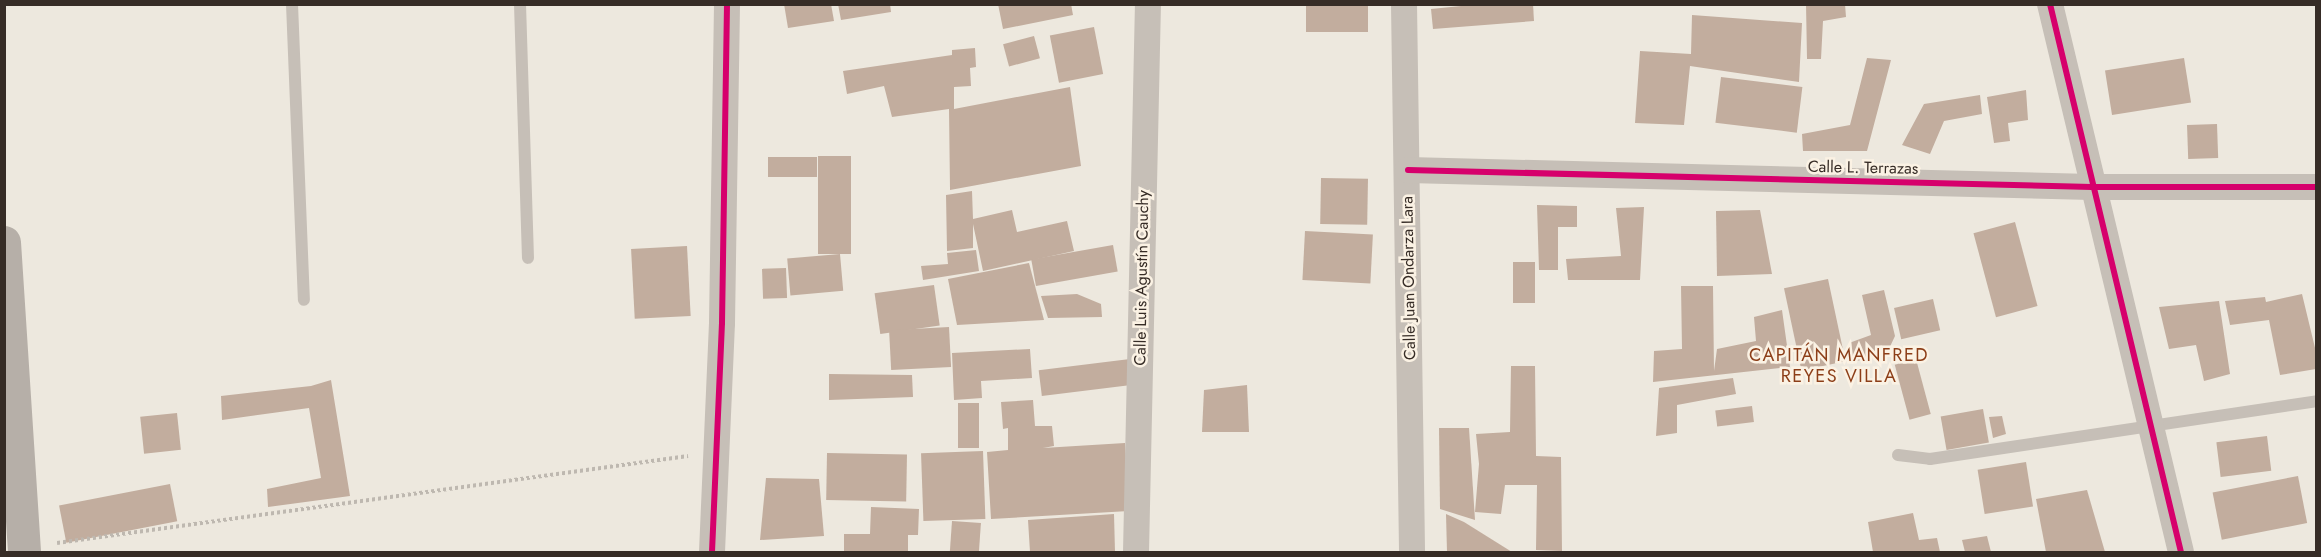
<!DOCTYPE html>
<meta charset="utf-8">
<style>
body{margin:0}
#map{position:relative;width:2321px;height:557px;overflow:hidden;background:#ede8de;font-family:Jost,sans-serif}
div>[style]{position:absolute}
.building>*{inset:0;background:#c2ad9e;transform-origin:0 0}
.path>*{height:4px;margin-top:-2px;transform-origin:0;background:repeating-linear-gradient(90deg,#beb8b0 0 3px,transparent 0 6px)}
.lane>*{height:12px;margin:-6px;padding:0 6px;transform-origin:6px;border-radius:6px;background:#c6bfb7}
.street>*{height:26px;margin:-13px;padding:0 13px;transform-origin:13px;border-radius:13px;background:#c6bfb7}
.secondary>*{height:33px;margin:-16.5px;padding:0 16.5px;transform-origin:16.5px;border-radius:16.5px;background:#b6afa8}
.cycleway>*{height:6px;margin:-3px;padding:0 3px;transform-origin:3px;border-radius:3px;background:#d6006c}
span{translate:-50% -50%;white-space:nowrap;text-align:center;line-height:1.15;-webkit-text-stroke:5px #fbf2e4;paint-order:stroke}
.street-label{font-size:16px;color:#362c26}
.neighbourhood-label{font-size:18px;color:#8c3e18;letter-spacing:1.5px}
.frame{position:absolute;inset:0;border:6px solid #362c26;pointer-events:none}
</style>
<div id="map">
<div class="building">
<i style="clip-path:polygon(784px 4px,831px 4px,834px 21px,788px 28px)"></i>
<i style="clip-path:polygon(838px 4px,890px 4px,891px 12px,841px 20px)"></i>
<i style="clip-path:polygon(998px 4px,1071px 4px,1073px 15px,1003px 29px)"></i>
<i style="left:1306px;top:4px;width:62px;height:28px"></i>
<i style="clip-path:polygon(1481px 4px,1533px 4px,1534px 21px,1433px 29px,1431px 9px)"></i>
<i style="clip-path:polygon(1806px 4px,1845px 4px,1846px 17px,1823px 21px,1821px 59px,1807px 59px)"></i>
<i style="clip-path:polygon(1692px 15px,1802px 23px,1799px 82px,1690px 66px,1684px 125px,1635px 123px,1640px 51px,1691px 54px)"></i>
<i style="left:1094px;top:27px;width:48px;height:45px;rotate:79deg"></i>
<i style="left:1034px;top:36px;width:23px;height:32px;rotate:75deg"></i>
<i style="clip-path:polygon(975px 48px,976px 67px,970px 68px,971px 86px,954px 87px,954px 109px,1070px 87px,1081px 166px,950px 190px,949px 109px,892px 117px,884px 86px,847px 94px,843px 71px,952px 55px,952px 50px)"></i>
<i style="clip-path:polygon(1867px 58px,1891px 60px,1867px 151px,1803px 151px,1802px 134px,1850px 125px)"></i>
<i style="left:2184px;top:58px;width:45px;height:80px;rotate:81deg"></i>
<i style="left:1721px;top:77px;width:82px;height:46px;rotate:7deg"></i>
<i style="clip-path:polygon(2026px 90px,2028px 120px,2008px 123px,2010px 141px,1994px 143px,1987px 97px)"></i>
<i style="clip-path:polygon(1980px 95px,1982px 114px,1944px 121px,1930px 154px,1902px 145px,1924px 104px)"></i>
<i style="left:2217px;top:124px;width:34px;height:30px;rotate:88deg"></i>
<i style="left:818px;top:156px;width:33px;height:98px"></i>
<i style="left:817px;top:157px;width:20px;height:49px;rotate:90deg"></i>
<i style="left:1321px;top:178px;width:47px;height:46px;rotate:1deg"></i>
<i style="clip-path:polygon(972px 191px,973px 219px,1012px 210px,1017px 232px,1067px 221px,1074px 251px,983px 271px,973px 224px,973px 248px,947px 251px,946px 195px)"></i>
<i style="clip-path:polygon(1537px 205px,1577px 206px,1577px 227px,1558px 227px,1558px 270px,1539px 270px)"></i>
<i style="clip-path:polygon(1644px 207px,1640px 280px,1568px 280px,1566px 259px,1621px 256px,1616px 208px)"></i>
<i style="clip-path:polygon(1760px 210px,1772px 274px,1717px 276px,1716px 211px)"></i>
<i style="left:2015px;top:222px;width:87px;height:43px;rotate:75deg"></i>
<i style="left:1305px;top:231px;width:68px;height:49px;rotate:3deg"></i>
<i style="left:1113px;top:245px;width:27px;height:83px;rotate:80deg"></i>
<i style="left:687px;top:246px;width:70px;height:56px;rotate:87deg"></i>
<i style="clip-path:polygon(976px 250px,979px 271px,923px 280px,921px 266px,948px 264px,947px 253px)"></i>
<i style="left:840px;top:254px;width:37px;height:53px;rotate:85deg"></i>
<i style="left:1535px;top:262px;width:41px;height:22px;rotate:90deg"></i>
<i style="clip-path:polygon(1029px 263px,1044px 320px,957px 325px,948px 279px)"></i>
<i style="left:786px;top:268px;width:30px;height:24px;rotate:88deg"></i>
<i style="left:1828px;top:279px;width:84px;height:45px;rotate:78deg"></i>
<i style="left:934px;top:285px;width:41px;height:60px;rotate:82deg"></i>
<i style="clip-path:polygon(1681px 286px,1713px 286px,1714px 371px,1717px 349px,1756px 341px,1754px 317px,1782px 310px,1790px 367px,1653px 382px,1654px 351px,1682px 349px)"></i>
<i style="clip-path:polygon(1884px 290px,1895px 336px,1887px 353px,1853px 362px,1849px 343px,1871px 335px,1862px 295px)"></i>
<i style="clip-path:polygon(1077px 294px,1101px 304px,1102px 317px,1048px 318px,1041px 296px)"></i>
<i style="clip-path:polygon(2302px 294px,2316px 352px,2316px 369px,2280px 375px,2269px 320px,2230px 325px,2225px 301px,2265px 297px,2266px 302px)"></i>
<i style="left:1933px;top:299px;width:32px;height:40px;rotate:77deg"></i>
<i style="clip-path:polygon(2219px 301px,2230px 374px,2204px 381px,2196px 345px,2169px 349px,2159px 307px)"></i>
<i style="left:949px;top:327px;width:40px;height:60px;rotate:87deg"></i>
<i style="clip-path:polygon(1030px 349px,1032px 378px,981px 381px,982px 398px,954px 400px,952px 353px)"></i>
<i style="left:1130px;top:359px;width:26px;height:92px;rotate:83deg"></i>
<i style="left:1916px;top:359px;width:57px;height:22px;rotate:75deg"></i>
<i style="clip-path:polygon(1511px 366px,1535px 366px,1536px 456px,1561px 457px,1562px 551px,1536px 550px,1537px 485px,1505px 485px,1501px 514px,1475px 512px,1479px 464px,1476px 434px,1510px 432px)"></i>
<i style="clip-path:polygon(829px 374px,912px 375px,913px 397px,829px 400px)"></i>
<i style="clip-path:polygon(1733px 378px,1736px 394px,1677px 405px,1677px 433px,1656px 436px,1659px 388px)"></i>
<i style="clip-path:polygon(331px 380px,350px 496px,268px 507px,267px 489px,321px 478px,309px 408px,222px 420px,221px 396px,311px 386px)"></i>
<i style="clip-path:polygon(1247px 385px,1249px 432px,1202px 432px,1204px 390px)"></i>
<i style="clip-path:polygon(1033px 400px,1035px 426px,1052px 426px,1054px 446px,1043px 448px,1125px 443px,1129px 511px,991px 519px,987px 452px,1008px 450px,1008px 428px,1003px 429px,1001px 402px)"></i>
<i style="left:958px;top:403px;width:21px;height:45px"></i>
<i style="left:1752px;top:406px;width:16px;height:37px;rotate:83deg"></i>
<i style="left:1983px;top:409px;width:34px;height:43px;rotate:80deg"></i>
<i style="left:177px;top:413px;width:37px;height:37px;rotate:84deg"></i>
<i style="clip-path:polygon(2002px 416px,2006px 434px,1993px 438px,1989px 417px)"></i>
<i style="clip-path:polygon(1439px 428px,1469px 428px,1475px 520px,1440px 509px)"></i>
<i style="left:2267px;top:436px;width:35px;height:51px;rotate:83deg"></i>
<i style="left:983px;top:451px;width:68px;height:62px;rotate:88deg"></i>
<i style="left:827px;top:453px;width:80px;height:47px;rotate:1deg"></i>
<i style="left:2026px;top:462px;width:45px;height:49px;rotate:81deg"></i>
<i style="left:2298px;top:476px;width:48px;height:87px;rotate:79deg"></i>
<i style="clip-path:polygon(766px 478px,819px 479px,824px 536px,760px 540px)"></i>
<i style="left:170px;top:484px;width:38px;height:113px;rotate:79deg"></i>
<i style="clip-path:polygon(2087px 490px,2105px 552px,2046px 552px,2036px 499px)"></i>
<i style="clip-path:polygon(871px 507px,919px 509px,918px 535px,908px 535px,908px 552px,844px 552px,844px 534px,870px 534px)"></i>
<i style="clip-path:polygon(1913px 513px,1919px 540px,1937px 538px,1940px 552px,1873px 552px,1868px 522px)"></i>
<i style="clip-path:polygon(1114px 514px,1115px 552px,1030px 552px,1028px 520px)"></i>
<i style="clip-path:polygon(1446px 514px,1464px 522px,1512px 552px,1447px 552px)"></i>
<i style="left:952px;top:521px;width:29px;height:31px;rotate:4deg"></i>
<i style="clip-path:polygon(1987px 536px,1991px 552px,1965px 552px,1962px 540px)"></i>
</div>
<div class="path">
<i style="left:57px;top:543px;width:637px;rotate:-7.85deg"></i>
</div>
<div class="lane">
<i style="left:292px;top:4px;width:296px;rotate:87.7deg"></i>
<i style="left:520px;top:4px;width:254px;rotate:88.2deg"></i>
<i style="left:1898px;top:455px;width:32px;rotate:7deg"></i>
<i style="left:1930px;top:459px;width:390px;rotate:-8.5deg"></i>
</div>
<div class="street">
<i style="left:1404px;top:4px;width:548px;rotate:89.16deg"></i>
<i style="left:2050px;top:4px;width:563px;rotate:76.56deg"></i>
<i style="left:1408px;top:170px;width:684px;rotate:1.42deg"></i>
<i style="left:2092px;top:187px;width:224px"></i>
<i style="left:712px;top:552px;width:229px;rotate:-87.5deg"></i>
<i style="left:722px;top:323px;width:319px;rotate:-89.1deg"></i>
<i style="left:1136px;top:552px;width:548px;rotate:-88.75deg"></i>
</div>
<div class="secondary">
<i style="left:4px;top:242px;width:311px;rotate:86.3deg"></i>
</div>
<div class="cycleway">
<i style="left:2050px;top:4px;width:563px;rotate:76.56deg"></i>
<i style="left:1408px;top:170px;width:684px;rotate:1.42deg"></i>
<i style="left:2092px;top:187px;width:224px"></i>
<i style="left:712px;top:552px;width:229px;rotate:-87.5deg"></i>
<i style="left:722px;top:323px;width:319px;rotate:-89.1deg"></i>
</div>
<div class="street-label">
<span style="left:1863px;top:168px;rotate:1deg">Calle L. Terrazas</span>
<span style="left:1142px;top:278px;rotate:-89deg">Calle Luis Agustín Cauchy</span>
<span style="left:1409px;top:278px;rotate:-91deg">Calle Juan Ondarza Lara</span>
</div>
<div class="neighbourhood-label">
<span style="left:1839px;top:366px">CAPITÁN MANFRED<br>REYES VILLA</span>
</div>
<div class="frame"></div>
</div>
